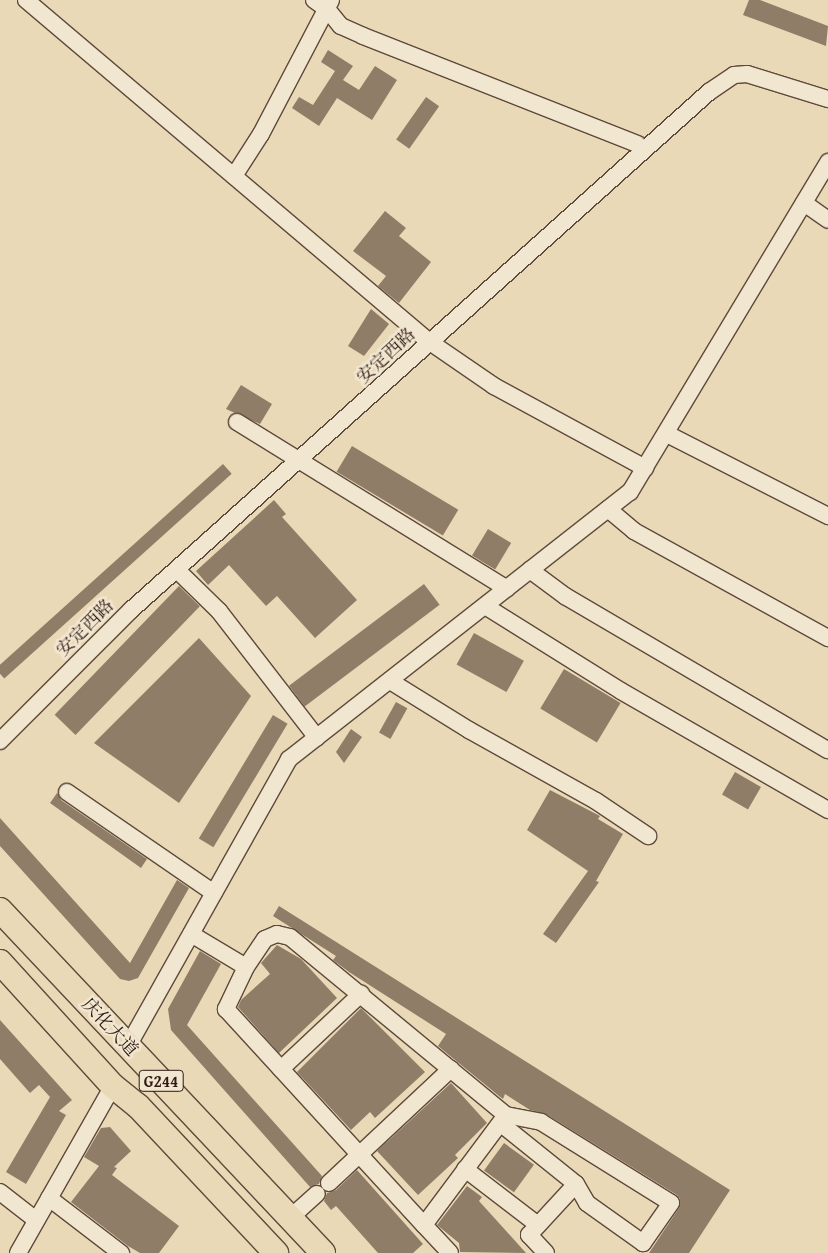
<!DOCTYPE html>
<meta charset="utf-8">
<style>
body{margin:0}
#map{position:relative;width:828px;height:1253px;overflow:hidden;background:#ead9b6;font-family:"Gentium Book Plus","Noto Serif SC",serif}
div>[style]{position:absolute}
.building>*{inset:0;background:#907d68;transform-origin:0 0}
.roads{filter:drop-shadow(1px 0 #5e4a3c) drop-shadow(-1px 0 #5e4a3c) drop-shadow(0 1px #5e4a3c) drop-shadow(0 -1px #5e4a3c)}
.minor>*{height:16px;margin:-8px;padding:0 8px;transform-origin:8px;border-radius:8px;background:#f1e6d0}
.highway>*{height:24px;margin:-12px;padding:0 12px;transform-origin:12px;border-radius:12px;background:#ead9b6}
span{translate:-50% -50%;white-space:nowrap;text-align:center;line-height:1.15;-webkit-text-stroke:5px #f1e6d0;paint-order:stroke}
.shield-label span{padding:1px 4px;background:#f1e6d0;border:1px solid;border-radius:4px;-webkit-text-stroke-width:0}
.shield-label{font-size:16px;color:#2f1a13;font-weight:700}
.street-label{font-size:18px;color:#2f1a13}
</style>
<div id="map">
<div class="building">
<i style="clip-path:polygon(749px 0,760px 0,828px 26px,826px 46px,743px 15px)"></i>
<i style="clip-path:polygon(328px 50px,353px 66px,343px 80px,359px 90px,375px 66px,397px 80px,372px 120px,337px 98px,319px 126px,292px 108px,299px 97px,313px 105px,335px 71px,321px 62px)"></i>
<i style="left:426px;top:97px;width:16px;height:52px;rotate:35deg"></i>
<i style="clip-path:polygon(385px 211px,406px 228px,399px 236px,431px 262px,399px 303px,378px 286px,386px 276px,353px 251px)"></i>
<i style="clip-path:polygon(371px 309px,389px 324px,364px 356px,348px 346px)"></i>
<i style="clip-path:polygon(241px 385px,272px 404px,260px 424px,226px 409px)"></i>
<i style="left:352px;top:446px;width:124px;height:30px;rotate:31deg"></i>
<i style="left:223px;top:464px;width:13px;height:306px;rotate:48deg"></i>
<i style="clip-path:polygon(274px 500px,286px 514px,282px 517px,357px 600px,315px 638px,277px 596px,266px 606px,229px 565px,208px 585px,196px 571px)"></i>
<i style="left:488px;top:529px;width:27px;height:31px;rotate:31deg"></i>
<i style="left:424px;top:584px;width:26px;height:169px;rotate:53deg"></i>
<i style="left:179px;top:586px;width:29px;height:179px;rotate:44deg"></i>
<i style="left:474px;top:633px;width:57px;height:36px;rotate:29deg"></i>
<i style="clip-path:polygon(199px 638px,251px 696px,179px 803px,94px 743px)"></i>
<i style="left:564px;top:669px;width:66px;height:46px;rotate:31deg"></i>
<i style="left:396px;top:702px;width:13px;height:35px;rotate:29deg"></i>
<i style="left:273px;top:715px;width:17px;height:144px;rotate:31deg"></i>
<i style="clip-path:polygon(351px 729px,362px 737px,344px 763px,336px 752px)"></i>
<i style="left:735px;top:772px;width:30px;height:26px;rotate:30deg"></i>
<i style="clip-path:polygon(550px 790px,600px 816px,598px 819px,623px 834px,596px 881px,599px 882px,556px 943px,543px 934px,588px 871px,527px 830px)"></i>
<i style="clip-path:polygon(57px 793px,61px 800px,147px 859px,141px 868px,50px 803px)"></i>
<i style="clip-path:polygon(0 818px,130px 963px,177px 880px,189px 888px,138px 978px,129px 981px,120px 979px,0 846px)"></i>
<i style="clip-path:polygon(279px 906px,730px 1190px,689px 1253px,649px 1253px,679px 1208px,680px 1199px,677px 1195px,546px 1114px,530px 1110px,505px 1094px,503px 1099px,499px 1096px,438px 1046px,446px 1034px,349px 972px,333px 960px,336px 956px,273px 916px)"></i>
<i style="clip-path:polygon(277px 945px,301px 959px,337px 998px,279px 1053px,238px 1007px,241px 1000px,270px 974px,261px 963px)"></i>
<i style="clip-path:polygon(200px 951px,221px 964px,187px 1025px,322px 1176px,319px 1184px,310px 1187px,171px 1030px,168px 1009px)"></i>
<i style="clip-path:polygon(361px 1008px,425px 1072px,375px 1118px,370px 1112px,351px 1130px,297px 1072px)"></i>
<i style="clip-path:polygon(0 1020px,72px 1100px,59px 1111px,66px 1115px,26px 1184px,6px 1172px,50px 1097px,39px 1085px,30px 1093px,0 1059px)"></i>
<i style="clip-path:polygon(451px 1083px,487px 1123px,455px 1155px,458px 1158px,418px 1195px,377px 1151px)"></i>
<i style="clip-path:polygon(110px 1127px,131px 1151px,114px 1167px,117px 1168px,112px 1175px,179px 1226px,159px 1253px,140px 1253px,128px 1246px,71px 1202px,99px 1166px,84px 1157px,101px 1128px)"></i>
<i style="left:504px;top:1143px;width:37px;height:34px;rotate:36deg"></i>
<i style="clip-path:polygon(357px 1170px,423px 1244px,413px 1253px,378px 1253px,336px 1206px,331px 1210px,324px 1201px,327px 1193px,336px 1190px)"></i>
<i style="clip-path:polygon(467px 1186px,482px 1197px,479px 1201px,526px 1253px,460px 1252px,459px 1243px,437px 1225px)"></i>
</div>
<div class="roads">
<div class="minor">
<i style="left:26px;top:0;width:526px;rotate:40.29deg"></i>
<i style="left:427px;top:340px;width:81px;rotate:34.5deg"></i>
<i style="left:494px;top:386px;width:172px;rotate:28.5deg"></i>
<i style="left:314px;top:0;width:16px;rotate:35deg"></i>
<i style="left:327px;top:9px;width:22px;rotate:51deg"></i>
<i style="left:341px;top:26px;width:24px;rotate:24deg"></i>
<i style="left:363px;top:36px;width:295px;rotate:21.5deg"></i>
<i style="left:234px;top:176px;width:50px;rotate:-57.3deg"></i>
<i style="left:261px;top:134px;width:151px;rotate:-62.4deg"></i>
<i style="left:804px;top:203px;width:29px;rotate:35deg"></i>
<i style="left:237px;top:422px;width:317px;rotate:31.7deg"></i>
<i style="left:667px;top:434px;width:181px;rotate:27deg"></i>
<i style="left:608px;top:509px;width:34px;rotate:40deg"></i>
<i style="left:634px;top:531px;width:222px;rotate:28.9deg"></i>
<i style="left:177px;top:570px;width:59px;rotate:44.3deg"></i>
<i style="left:219px;top:611px;width:160px;rotate:52.3deg"></i>
<i style="left:530px;top:570px;width:44px;rotate:36.6deg"></i>
<i style="left:565px;top:596px;width:305px;rotate:30.4deg"></i>
<i style="left:485px;top:606px;width:160px;rotate:32deg"></i>
<i style="left:621px;top:691px;width:239px;rotate:29.9deg"></i>
<i style="left:390px;top:681px;width:93px;rotate:31.8deg"></i>
<i style="left:469px;top:730px;width:145px;rotate:29.2deg"></i>
<i style="left:596px;top:801px;width:63px;rotate:33.9deg"></i>
<i style="left:0;top:741px;width:185px;rotate:-45deg"></i>
<i style="left:131px;top:610px;width:776px;rotate:-41.87deg"></i>
<i style="left:709px;top:92px;width:30px;rotate:-34deg"></i>
<i style="left:734px;top:75px;width:13px;rotate:-4deg"></i>
<i style="left:747px;top:74px;width:85px;rotate:17.2deg"></i>
<i style="left:67px;top:792px;width:178px;rotate:34.5deg"></i>
<i style="left:191px;top:934px;width:64px;rotate:31deg"></i>
<i style="left:246px;top:967px;width:47px;rotate:115.5deg"></i>
<i style="left:226px;top:1009px;width:293px;rotate:47.5deg"></i>
<i style="left:424px;top:1225px;width:137px;rotate:-53.3deg"></i>
<i style="left:246px;top:967px;width:34px;rotate:-56deg"></i>
<i style="left:265px;top:939px;width:13px;rotate:-23deg"></i>
<i style="left:277px;top:934px;width:13px;rotate:13deg"></i>
<i style="left:290px;top:937px;width:280px;rotate:39.5deg"></i>
<i style="left:506px;top:1115px;width:36px;rotate:11deg"></i>
<i style="left:541px;top:1122px;width:153px;rotate:31.9deg"></i>
<i style="left:671px;top:1203px;width:49px;rotate:125deg"></i>
<i style="left:643px;top:1243px;width:69px;rotate:-144.5deg"></i>
<i style="left:587px;top:1203px;width:22px;rotate:-120deg"></i>
<i style="left:576px;top:1184px;width:97px;rotate:-141.2deg"></i>
<i style="left:128px;top:1046px;width:329px;rotate:-60.7deg"></i>
<i style="left:289px;top:759px;width:433px;rotate:-38.1deg"></i>
<i style="left:630px;top:492px;width:385px;rotate:-59deg"></i>
<i style="left:281px;top:1069px;width:110px;rotate:-43.2deg"></i>
<i style="left:465px;top:1169px;width:92px;rotate:37.5deg"></i>
<i style="left:329px;top:1183px;width:167px;rotate:-43.1deg"></i>
<i style="left:0;top:1192px;width:46px;rotate:37.9deg"></i>
<i style="left:49px;top:1198px;width:91px;rotate:37.4deg"></i>
<i style="left:290px;top:1218px;width:36px;rotate:-42deg"></i>
<i style="left:424px;top:1225px;width:38px;rotate:47deg"></i>
<i style="left:18px;top:1253px;width:192px;rotate:-60.4deg"></i>
<i style="left:546px;top:1253px;width:25px;rotate:-133deg"></i>
<i style="left:529px;top:1235px;width:69px;rotate:-47.3deg"></i>
</div>
<div class="highway">
<i style="left:0;top:910px;width:471px;rotate:46.7deg"></i>
<i style="left:0;top:962px;width:168px;rotate:47.7deg"></i>
<i style="left:113px;top:1086px;width:32px;rotate:39deg"></i>
<i style="left:138px;top:1106px;width:202px;rotate:46.8deg"></i>
</div>
</div>
<div class="shield-label">
<span style="left:161px;top:1081px">G244</span>
</div>
<div class="street-label">
<span style="left:386px;top:356px;rotate:-43deg">安定西路</span>
<span style="left:85px;top:628px;rotate:-45deg">安定西路</span>
<span style="left:110px;top:1027px;rotate:47deg">庆化大道</span>
</div>
</div>
